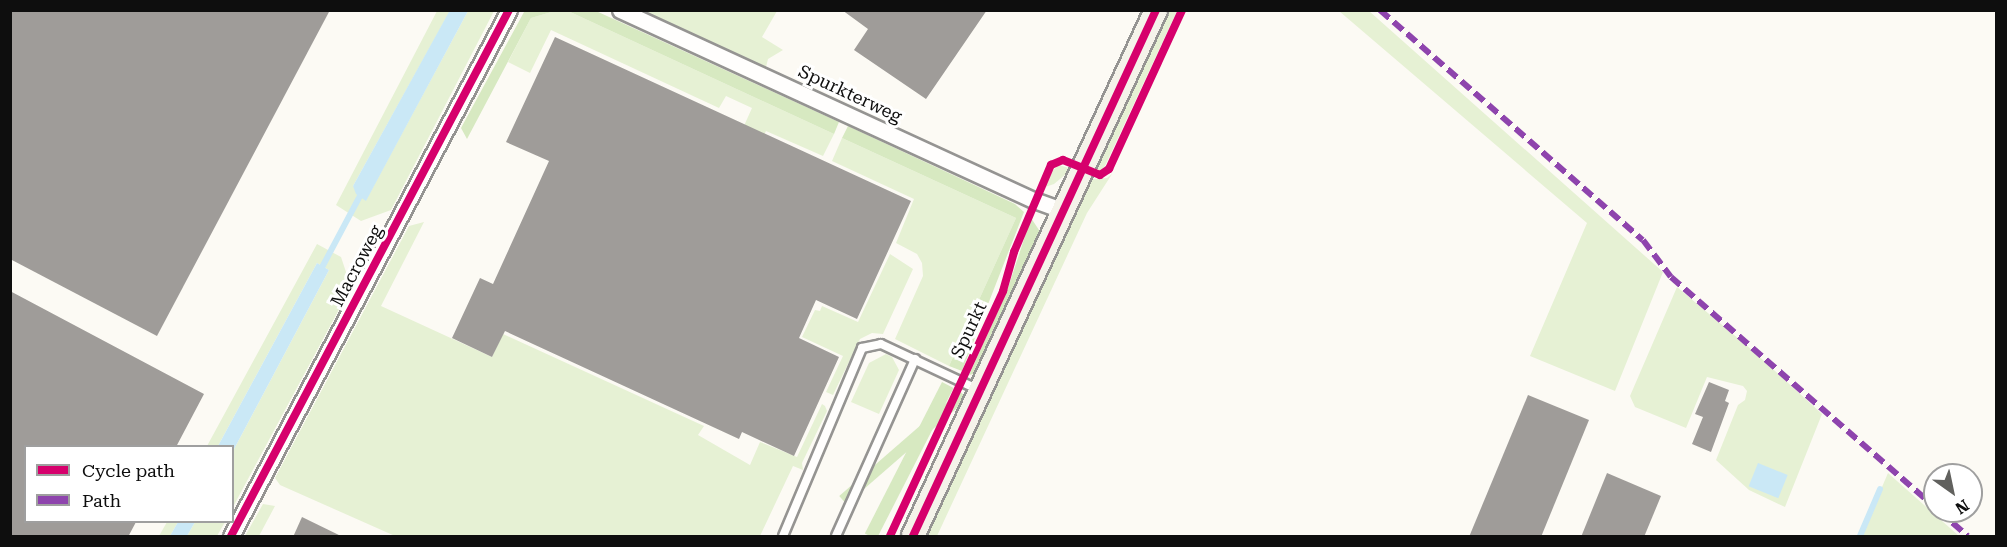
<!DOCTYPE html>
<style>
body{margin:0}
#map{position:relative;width:2007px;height:547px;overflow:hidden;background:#fcfaf4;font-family:"Roboto Serif",serif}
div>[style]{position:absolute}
.green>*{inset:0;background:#e6f1d4}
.forest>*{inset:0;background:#d7e9c1;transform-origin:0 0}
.water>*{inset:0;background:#cae8f6;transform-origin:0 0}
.stream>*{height:6px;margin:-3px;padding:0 3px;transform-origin:3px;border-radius:3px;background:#cae8f6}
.building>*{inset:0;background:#9f9c99}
.roads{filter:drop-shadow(2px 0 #959492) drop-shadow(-2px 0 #959492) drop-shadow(0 2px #959492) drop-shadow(0 -2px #959492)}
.lane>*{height:8px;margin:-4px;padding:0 4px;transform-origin:4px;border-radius:4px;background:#fffefd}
.street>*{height:15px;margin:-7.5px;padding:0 7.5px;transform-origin:7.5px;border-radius:7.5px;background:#fffefd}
.secondary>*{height:22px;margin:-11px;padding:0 11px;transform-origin:11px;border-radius:11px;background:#f5f3ea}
.quiet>*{height:6px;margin-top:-3px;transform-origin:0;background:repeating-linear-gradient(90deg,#8e44ad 0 12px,transparent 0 18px)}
.cycleway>*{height:8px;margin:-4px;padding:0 4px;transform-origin:4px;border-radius:4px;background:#d6006c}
span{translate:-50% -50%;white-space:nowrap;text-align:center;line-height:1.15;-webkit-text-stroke:6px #fff;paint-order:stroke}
.street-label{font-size:18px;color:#0e0e0e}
.frame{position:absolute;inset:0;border:12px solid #0e0e0e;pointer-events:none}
.legend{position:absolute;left:24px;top:445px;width:210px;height:78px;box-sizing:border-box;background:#fff;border:2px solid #9f9f9f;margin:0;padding:8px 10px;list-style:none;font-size:18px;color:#0e0e0e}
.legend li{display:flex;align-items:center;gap:12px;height:30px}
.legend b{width:30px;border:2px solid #9f9f9f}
.north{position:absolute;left:1923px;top:463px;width:60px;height:60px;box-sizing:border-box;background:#fff;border:2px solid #9f9f9f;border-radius:50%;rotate:147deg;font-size:16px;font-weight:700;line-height:24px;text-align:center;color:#0e0e0e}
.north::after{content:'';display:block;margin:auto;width:21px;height:27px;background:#61615e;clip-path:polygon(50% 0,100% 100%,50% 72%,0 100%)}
</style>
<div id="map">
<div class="green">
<i style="clip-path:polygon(437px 11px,450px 11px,353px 186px,366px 200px,468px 11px,494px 11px,391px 210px,361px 221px,336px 205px)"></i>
<i style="clip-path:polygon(555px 11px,568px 11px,834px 134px,823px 156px,766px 131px,753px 158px,734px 148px,752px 108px,726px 96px,719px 108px,551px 30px,530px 73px,508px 62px,531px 18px)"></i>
<i style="clip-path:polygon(641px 11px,777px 11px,762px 37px,783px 50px,768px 59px,766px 67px)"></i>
<i style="clip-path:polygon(1169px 11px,1177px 11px,1105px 166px,1101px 171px,1096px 171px)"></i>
<i style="clip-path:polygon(1339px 11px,1369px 11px,1663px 272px,1615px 391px,1530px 356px,1587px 223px)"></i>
<i style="clip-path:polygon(842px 138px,1016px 218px,949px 366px,895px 339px,923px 276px,922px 263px,917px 254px,896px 243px,914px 199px,832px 161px)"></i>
<i style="clip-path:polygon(1059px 165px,1072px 169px,1054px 184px,1045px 187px,1052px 171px)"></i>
<i style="clip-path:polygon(1112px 174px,1087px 213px,937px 536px,927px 536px,1091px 179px,1107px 178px)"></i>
<i style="clip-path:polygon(424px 222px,381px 306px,492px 357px,503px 334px,704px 426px,698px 435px,750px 465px,760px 442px,797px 457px,822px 404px,825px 406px,827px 411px,802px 463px,803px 470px,793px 466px,760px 536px,395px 536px,280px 485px,275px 478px,409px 226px)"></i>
<i style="clip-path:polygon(317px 244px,341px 257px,351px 287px,233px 507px,233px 451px,329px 270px,317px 263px,218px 446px,207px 446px)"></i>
<i style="clip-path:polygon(890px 254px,913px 269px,883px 334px,872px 333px,860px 339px,833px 395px,826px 392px,843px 356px,802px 337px,815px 310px,820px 311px,822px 306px,858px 322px)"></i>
<i style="clip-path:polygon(1677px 287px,1752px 350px,1822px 414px,1785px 507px,1749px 490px,1716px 460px,1738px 405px,1745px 400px,1747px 391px,1743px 386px,1707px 377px,1686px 428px,1635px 407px,1630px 396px)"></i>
<i style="clip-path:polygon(886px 354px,892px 357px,899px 370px,879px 414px,851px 402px,869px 363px)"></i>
<i style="clip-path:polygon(1888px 473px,1959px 536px,1861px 536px)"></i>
<i style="clip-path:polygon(263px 504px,275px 506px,259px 536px,245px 536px)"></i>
<i style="clip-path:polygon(167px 522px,178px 522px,170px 536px,159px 536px)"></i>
<i style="clip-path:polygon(195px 522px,225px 522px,217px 536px,187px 536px)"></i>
</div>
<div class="forest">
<i style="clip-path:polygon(529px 11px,555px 11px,531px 18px,467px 139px,461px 128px,524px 12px)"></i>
<i style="clip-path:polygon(568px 11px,596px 11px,839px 122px,834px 134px)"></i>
<i style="clip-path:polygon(848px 126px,1015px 204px,1024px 212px,962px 371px,949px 366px,1016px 218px,842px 138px)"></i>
<i style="clip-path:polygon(1031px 218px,1039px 230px,1039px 243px,978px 373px,969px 375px,1007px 291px)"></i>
<i style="left:942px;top:382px;width:13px;height:170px;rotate:27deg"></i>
<i style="left:960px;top:391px;width:11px;height:160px;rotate:49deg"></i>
</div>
<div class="water">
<i style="clip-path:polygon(450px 10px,468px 11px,366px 201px,356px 194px,353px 186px)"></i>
<i style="clip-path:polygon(317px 263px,329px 270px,233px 451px,232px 446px,218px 446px)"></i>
<i style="left:1758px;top:463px;width:32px;height:25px;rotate:22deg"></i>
<i style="clip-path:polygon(178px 522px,195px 522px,187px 536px,170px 536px)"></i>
</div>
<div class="stream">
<i style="left:319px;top:273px;width:87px;rotate:-62deg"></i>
<i style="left:1860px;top:536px;width:51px;rotate:-66.9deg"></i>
</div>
<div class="building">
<i style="clip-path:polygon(10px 10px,330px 10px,157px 336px,10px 259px)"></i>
<i style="clip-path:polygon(842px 10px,987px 10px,926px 99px,854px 50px,868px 29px)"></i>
<i style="clip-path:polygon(555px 37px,911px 201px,857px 319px,816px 300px,799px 338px,839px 357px,794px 456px,742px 432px,739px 439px,505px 331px,492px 357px,452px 338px,480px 278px,493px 284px,549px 161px,506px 142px)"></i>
<i style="clip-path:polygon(10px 291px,204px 394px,176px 447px,26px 447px,26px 522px,136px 522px,128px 537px,10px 537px)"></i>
<i style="clip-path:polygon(1709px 382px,1729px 390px,1725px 401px,1729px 403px,1711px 452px,1692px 444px,1703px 417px,1695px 414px)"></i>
<i style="clip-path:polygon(1528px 395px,1589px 420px,1541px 537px,1469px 537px)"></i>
<i style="clip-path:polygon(1607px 473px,1661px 496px,1644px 537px,1581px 537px)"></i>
<i style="clip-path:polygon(302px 517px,343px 537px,293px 537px)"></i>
</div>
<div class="roads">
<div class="lane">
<i style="left:783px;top:536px;width:204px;rotate:-67.2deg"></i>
<i style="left:862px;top:348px;width:19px;rotate:-12deg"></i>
<i style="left:881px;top:344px;width:108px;rotate:25.1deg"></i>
<i style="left:836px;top:536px;width:194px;rotate:-65.9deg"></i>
</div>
<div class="street">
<i style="left:620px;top:10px;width:456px;rotate:24.7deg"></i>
<i style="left:1034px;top:200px;width:33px;rotate:20deg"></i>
<i style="left:231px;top:536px;width:595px;rotate:-62.14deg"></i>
</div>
<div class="secondary">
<i style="left:913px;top:536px;width:579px;rotate:-65.2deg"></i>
</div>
</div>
<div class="quiet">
<i style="left:1380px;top:10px;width:349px;rotate:41.2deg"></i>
<i style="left:1643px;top:240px;width:46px;rotate:52.9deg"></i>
<i style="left:1671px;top:277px;width:350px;rotate:41.1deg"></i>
<i style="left:1939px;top:511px;width:38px;rotate:41deg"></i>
</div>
<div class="cycleway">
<i style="left:231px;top:536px;width:595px;rotate:-62.14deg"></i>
<i style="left:890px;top:536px;width:270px;rotate:-65.2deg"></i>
<i style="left:1003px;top:291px;width:41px;rotate:-74.2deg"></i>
<i style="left:1014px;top:252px;width:95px;rotate:-67deg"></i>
<i style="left:1051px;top:165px;width:13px;rotate:-23deg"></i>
<i style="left:1063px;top:160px;width:40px;rotate:22deg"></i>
<i style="left:1100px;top:175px;width:11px;rotate:-34deg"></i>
<i style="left:1109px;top:169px;width:175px;rotate:-65.3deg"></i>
<i style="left:913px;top:536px;width:579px;rotate:-65.2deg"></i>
</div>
<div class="street-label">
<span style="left:850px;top:94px;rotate:25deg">Spurkterweg</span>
<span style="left:357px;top:266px;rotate:-62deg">Macroweg</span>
<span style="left:969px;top:330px;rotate:-65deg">Spurkt</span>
</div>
<div class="frame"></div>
<ul class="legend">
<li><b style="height:8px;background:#d6006c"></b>Cycle path</li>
<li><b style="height:8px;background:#8e44ad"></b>Path</li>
</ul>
<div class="north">N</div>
</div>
